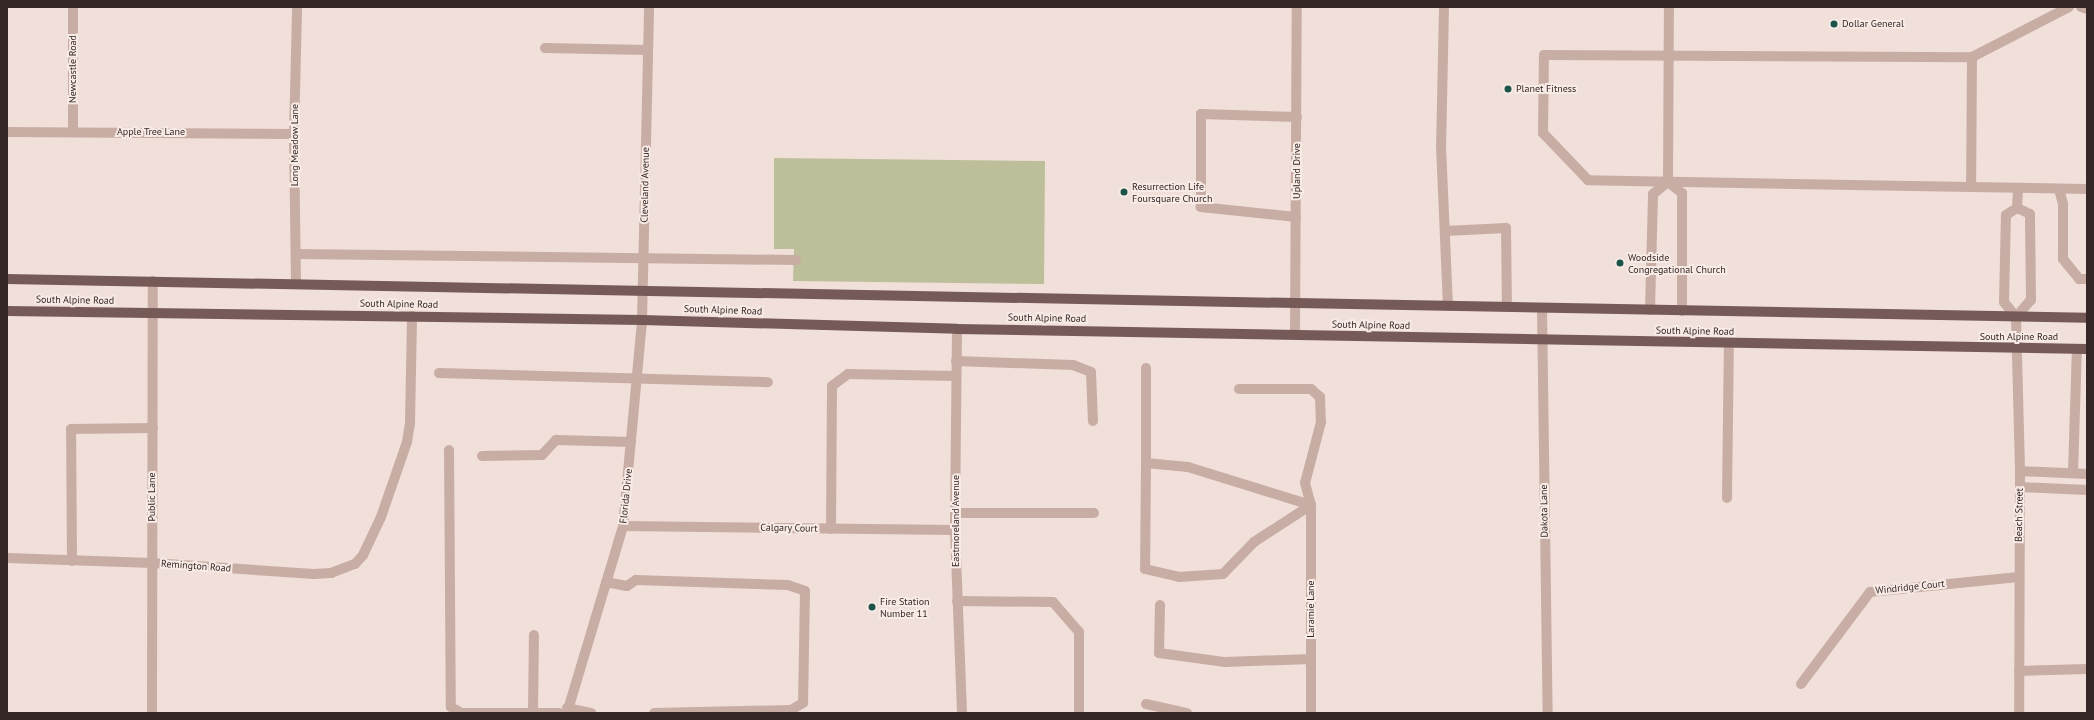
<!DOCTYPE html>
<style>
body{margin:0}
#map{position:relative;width:2094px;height:720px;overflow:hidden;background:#f1dfd9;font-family:"PT Sans",sans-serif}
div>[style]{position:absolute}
.green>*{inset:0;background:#bcbf99}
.minor>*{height:10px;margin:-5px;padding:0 5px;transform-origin:5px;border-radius:5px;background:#c8ada5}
.major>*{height:10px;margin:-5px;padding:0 5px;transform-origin:5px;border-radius:5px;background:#765a58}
.dots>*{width:11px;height:11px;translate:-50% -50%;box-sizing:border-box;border:2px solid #f8ebe5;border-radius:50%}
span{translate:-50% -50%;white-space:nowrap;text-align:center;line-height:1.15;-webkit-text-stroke:4px #f8ebe5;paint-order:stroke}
.poi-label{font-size:10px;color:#342726}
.left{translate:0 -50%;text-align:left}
.street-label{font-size:10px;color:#342726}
.frame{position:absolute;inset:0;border:8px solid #342726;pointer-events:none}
</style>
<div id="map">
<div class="green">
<i style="clip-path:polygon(774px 158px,1045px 161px,1044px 284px,793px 281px,794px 249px,774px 249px)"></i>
</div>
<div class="minor">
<i style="left:1444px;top:7px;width:139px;rotate:91.2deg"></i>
<i style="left:1441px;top:146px;width:160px;rotate:87.5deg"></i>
<i style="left:2069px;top:7px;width:109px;rotate:152.7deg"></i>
<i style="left:1972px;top:57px;width:130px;rotate:90.4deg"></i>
<i style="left:1971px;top:187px;width:116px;rotate:1deg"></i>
<i style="left:2081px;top:7px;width:6px;rotate:18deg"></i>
<i style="left:545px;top:48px;width:102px;rotate:1.1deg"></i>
<i style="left:7px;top:132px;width:287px;rotate:0.4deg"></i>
<i style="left:73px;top:132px;width:125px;rotate:-90deg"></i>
<i style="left:1668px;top:182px;width:175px;rotate:-89.7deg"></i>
<i style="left:1971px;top:187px;width:383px;rotate:-179deg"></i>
<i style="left:1588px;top:180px;width:65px;rotate:-133.8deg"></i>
<i style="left:1543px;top:133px;width:78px;rotate:-89.3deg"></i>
<i style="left:1544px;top:55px;width:428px;rotate:0.3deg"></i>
<i style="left:2059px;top:189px;width:16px;rotate:75deg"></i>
<i style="left:2063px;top:204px;width:55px;rotate:90deg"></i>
<i style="left:2063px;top:259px;width:26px;rotate:51deg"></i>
<i style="left:2079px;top:279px;width:8px"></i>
<i style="left:2017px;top:208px;width:20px;rotate:-87deg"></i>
<i style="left:1296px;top:217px;width:96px;rotate:-174deg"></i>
<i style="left:1201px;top:207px;width:93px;rotate:-90deg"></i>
<i style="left:1201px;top:114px;width:96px;rotate:1.8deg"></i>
<i style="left:1445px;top:231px;width:61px;rotate:-2.8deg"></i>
<i style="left:1506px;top:228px;width:79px;rotate:89.3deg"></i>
<i style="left:296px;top:254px;width:500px;rotate:0.69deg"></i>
<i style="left:296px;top:282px;width:148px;rotate:-90.8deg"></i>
<i style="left:294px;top:134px;width:127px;rotate:-88.6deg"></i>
<i style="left:1542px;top:308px;width:405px;rotate:89.2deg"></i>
<i style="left:1650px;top:310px;width:116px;rotate:-88.5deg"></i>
<i style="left:1653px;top:194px;width:19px;rotate:-39deg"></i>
<i style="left:1668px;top:182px;width:18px;rotate:38deg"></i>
<i style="left:1682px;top:193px;width:118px;rotate:90deg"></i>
<i style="left:2016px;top:317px;width:154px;rotate:88.5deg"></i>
<i style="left:2020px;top:471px;width:242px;rotate:90.2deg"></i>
<i style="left:2016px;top:317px;width:23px;rotate:-49deg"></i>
<i style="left:2031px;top:300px;width:86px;rotate:-90.7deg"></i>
<i style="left:2030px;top:214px;width:14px;rotate:-155deg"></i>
<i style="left:2016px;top:317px;width:19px;rotate:-129deg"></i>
<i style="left:2004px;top:302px;width:87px;rotate:-88.7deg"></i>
<i style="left:2006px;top:215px;width:13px;rotate:-32deg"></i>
<i style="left:957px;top:329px;width:201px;rotate:90.6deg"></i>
<i style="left:955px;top:530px;width:183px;rotate:87.8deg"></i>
<i style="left:1295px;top:335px;width:328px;rotate:-89.7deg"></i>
<i style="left:956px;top:361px;width:117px;rotate:2deg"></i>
<i style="left:1073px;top:365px;width:19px;rotate:21deg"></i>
<i style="left:1091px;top:372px;width:49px;rotate:87.7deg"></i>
<i style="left:1146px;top:368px;width:95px;rotate:90deg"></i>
<i style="left:1146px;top:463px;width:42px;rotate:5.4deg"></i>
<i style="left:1188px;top:467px;width:129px;rotate:17.2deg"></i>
<i style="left:439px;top:373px;width:329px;rotate:1.6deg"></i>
<i style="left:1239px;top:389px;width:72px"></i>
<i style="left:1311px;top:389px;width:12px;rotate:42deg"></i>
<i style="left:1320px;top:397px;width:25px;rotate:88deg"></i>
<i style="left:1321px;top:422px;width:63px;rotate:104.7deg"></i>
<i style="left:1305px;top:483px;width:23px;rotate:75deg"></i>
<i style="left:1311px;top:505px;width:208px;rotate:90deg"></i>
<i style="left:449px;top:450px;width:257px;rotate:89.6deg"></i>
<i style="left:451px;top:707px;width:13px;rotate:29deg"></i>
<i style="left:462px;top:713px;width:97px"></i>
<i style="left:482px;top:456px;width:60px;rotate:-1deg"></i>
<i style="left:542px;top:455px;width:21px;rotate:-47deg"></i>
<i style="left:556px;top:440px;width:75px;rotate:1.5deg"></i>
<i style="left:1146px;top:463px;width:106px;rotate:90.5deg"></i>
<i style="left:1145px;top:569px;width:35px;rotate:13deg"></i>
<i style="left:1179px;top:577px;width:44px;rotate:-3.9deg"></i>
<i style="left:1223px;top:574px;width:45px;rotate:-45.9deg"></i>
<i style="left:1254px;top:542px;width:68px;rotate:-33deg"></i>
<i style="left:2020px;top:471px;width:67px;rotate:2.6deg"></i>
<i style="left:2073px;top:473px;width:124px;rotate:-88.2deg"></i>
<i style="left:2020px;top:487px;width:67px;rotate:2.6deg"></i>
<i style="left:1727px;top:498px;width:155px;rotate:-89.3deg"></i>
<i style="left:955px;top:513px;width:139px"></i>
<i style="left:623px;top:526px;width:332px;rotate:0.7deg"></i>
<i style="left:831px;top:529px;width:143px;rotate:-89.6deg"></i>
<i style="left:832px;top:386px;width:20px;rotate:-37deg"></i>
<i style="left:848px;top:374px;width:108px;rotate:1.1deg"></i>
<i style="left:7px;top:558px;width:145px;rotate:2deg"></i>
<i style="left:152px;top:563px;width:162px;rotate:3.9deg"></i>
<i style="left:314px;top:574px;width:17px;rotate:-3deg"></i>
<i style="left:331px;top:573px;width:26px;rotate:-21deg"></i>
<i style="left:355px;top:564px;width:12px;rotate:-48deg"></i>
<i style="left:363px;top:555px;width:42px;rotate:-64.7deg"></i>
<i style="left:381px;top:517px;width:79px;rotate:-70.9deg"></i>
<i style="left:407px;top:442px;width:19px;rotate:-81deg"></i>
<i style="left:410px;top:423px;width:107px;rotate:-88.9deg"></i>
<i style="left:72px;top:561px;width:132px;rotate:-90.4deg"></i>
<i style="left:71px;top:429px;width:82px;rotate:-0.7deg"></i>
<i style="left:606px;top:582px;width:21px;rotate:11deg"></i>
<i style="left:627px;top:586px;width:11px;rotate:-34deg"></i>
<i style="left:636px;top:580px;width:152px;rotate:1.9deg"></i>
<i style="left:788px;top:585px;width:18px;rotate:19deg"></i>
<i style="left:805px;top:591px;width:112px;rotate:91deg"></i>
<i style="left:803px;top:703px;width:14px;rotate:150deg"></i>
<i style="left:791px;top:710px;width:137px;rotate:178.7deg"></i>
<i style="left:957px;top:601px;width:96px;rotate:0.6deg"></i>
<i style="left:1053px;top:602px;width:40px;rotate:49deg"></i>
<i style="left:1079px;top:632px;width:81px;rotate:90deg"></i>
<i style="left:1160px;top:605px;width:48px;rotate:91.2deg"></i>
<i style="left:1159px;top:653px;width:67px;rotate:7.8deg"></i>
<i style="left:1225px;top:662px;width:86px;rotate:-2deg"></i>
<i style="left:2019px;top:671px;width:68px;rotate:-1.7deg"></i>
<i style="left:1801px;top:684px;width:115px;rotate:-53.1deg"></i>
<i style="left:1870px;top:592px;width:149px;rotate:-5.8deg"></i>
<i style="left:1146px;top:704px;width:42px;rotate:12.4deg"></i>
<i style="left:567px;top:708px;width:25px;rotate:12deg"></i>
<i style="left:152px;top:713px;width:432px;rotate:-89.9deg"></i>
<i style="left:533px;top:713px;width:78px;rotate:-89.3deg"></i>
<i style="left:567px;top:713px;width:195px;rotate:-73.3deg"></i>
<i style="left:623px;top:526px;width:207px;rotate:-84.7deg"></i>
<i style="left:642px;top:320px;width:313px;rotate:-88.7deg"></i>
</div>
<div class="major">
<i style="left:7px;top:279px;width:2080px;rotate:1.07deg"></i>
<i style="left:7px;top:311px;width:635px;rotate:0.81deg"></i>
<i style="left:642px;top:320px;width:315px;rotate:1.6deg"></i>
<i style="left:957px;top:329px;width:1130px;rotate:1.01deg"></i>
</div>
<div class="dots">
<i style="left:1834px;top:24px;background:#1d544a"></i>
<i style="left:1508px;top:89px;background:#1d544a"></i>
<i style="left:1124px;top:192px;background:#1d544a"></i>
<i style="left:1620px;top:263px;background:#1d544a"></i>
<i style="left:872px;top:607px;background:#1d544a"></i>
</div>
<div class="poi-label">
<span class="left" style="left:1842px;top:24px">Dollar General</span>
<span class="left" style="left:1516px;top:89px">Planet Fitness</span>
<span class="left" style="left:1132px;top:192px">Resurrection Life<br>Foursquare Church</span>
<span class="left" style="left:1628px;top:263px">Woodside<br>Congregational Church</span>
<span class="left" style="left:880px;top:607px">Fire Station<br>Number 11</span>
</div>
<div class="street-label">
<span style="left:73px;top:69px;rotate:-90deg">Newcastle Road</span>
<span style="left:151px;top:132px">Apple Tree Lane</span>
<span style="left:295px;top:145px;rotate:-90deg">Long Meadow Lane</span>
<span style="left:1297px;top:171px;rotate:-90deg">Upland Drive</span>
<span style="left:645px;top:185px;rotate:-89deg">Cleveland Avenue</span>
<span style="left:75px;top:300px;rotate:1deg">South Alpine Road</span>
<span style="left:399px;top:304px;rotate:1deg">South Alpine Road</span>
<span style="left:723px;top:310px;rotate:2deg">South Alpine Road</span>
<span style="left:1047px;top:318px;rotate:1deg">South Alpine Road</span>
<span style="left:1371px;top:325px;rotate:1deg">South Alpine Road</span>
<span style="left:1695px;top:331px;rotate:1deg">South Alpine Road</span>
<span style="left:2019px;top:337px">South Alpine Road</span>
<span style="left:626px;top:496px;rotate:-84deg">Florida Drive</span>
<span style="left:152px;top:497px;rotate:-90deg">Public Lane</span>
<span style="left:1544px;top:511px;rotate:-91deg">Dakota Lane</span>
<span style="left:2019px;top:515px;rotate:-89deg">Beach Street</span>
<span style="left:956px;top:521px;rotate:-90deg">Eastmoreland Avenue</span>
<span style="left:789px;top:528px;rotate:1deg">Calgary Court</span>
<span style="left:196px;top:566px;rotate:4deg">Remington Road</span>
<span style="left:1910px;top:587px;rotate:-6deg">Windridge Court</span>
<span style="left:1311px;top:609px;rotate:-90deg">Laramie Lane</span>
</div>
<div class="frame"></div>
</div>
